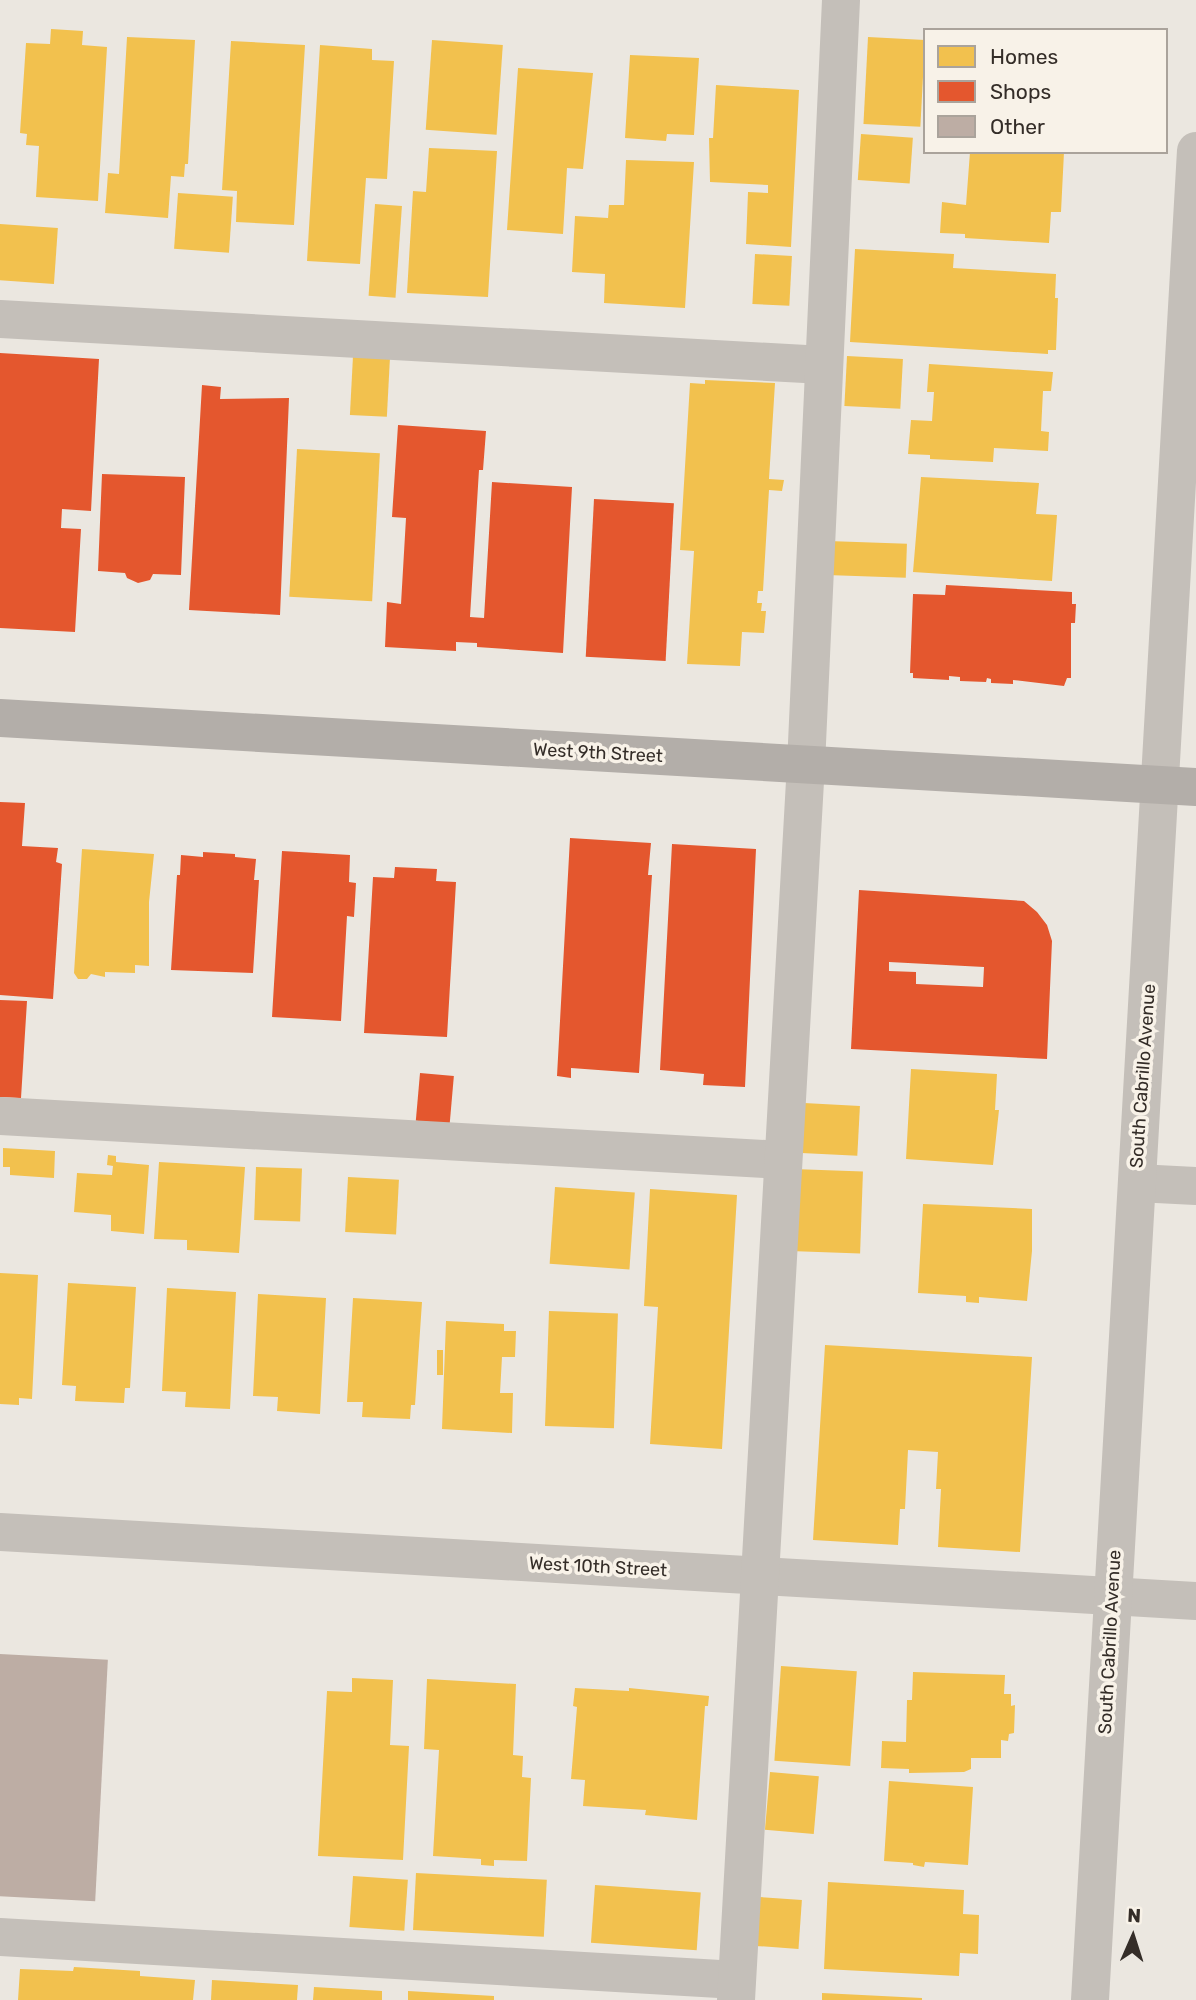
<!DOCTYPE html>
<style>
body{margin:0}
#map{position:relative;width:1196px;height:2000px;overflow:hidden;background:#ebe7e0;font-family:Rubik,sans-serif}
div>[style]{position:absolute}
.homes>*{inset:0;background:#f2c14e;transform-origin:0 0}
.shops>*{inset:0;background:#e4572e;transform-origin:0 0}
.building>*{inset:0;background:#bdada4;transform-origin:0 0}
.minor>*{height:38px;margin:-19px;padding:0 19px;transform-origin:19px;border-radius:19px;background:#c4bfb9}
.major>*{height:38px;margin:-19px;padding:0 19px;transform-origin:19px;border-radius:19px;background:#b3aea9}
span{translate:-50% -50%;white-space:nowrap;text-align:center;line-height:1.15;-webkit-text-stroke:7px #f8f2e8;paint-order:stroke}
.street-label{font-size:18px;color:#342d28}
.legend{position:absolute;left:923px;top:28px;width:245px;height:126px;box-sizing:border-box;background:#f8f2e8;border:2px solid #aaa39b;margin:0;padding:9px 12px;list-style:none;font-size:21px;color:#342d28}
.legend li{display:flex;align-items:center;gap:14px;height:35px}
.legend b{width:35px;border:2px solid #aaa39b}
.north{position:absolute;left:1098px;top:1902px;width:70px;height:70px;-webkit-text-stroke:5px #f8f2e8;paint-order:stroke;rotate:3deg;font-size:19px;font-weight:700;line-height:28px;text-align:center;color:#342d28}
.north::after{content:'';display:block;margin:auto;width:24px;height:32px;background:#342d28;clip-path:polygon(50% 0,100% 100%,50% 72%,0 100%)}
</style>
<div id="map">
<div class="homes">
<i style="clip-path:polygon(51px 29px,83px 31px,82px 45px,107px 47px,98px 201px,36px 197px,39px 146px,26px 145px,27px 134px,20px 133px,26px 43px,50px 44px)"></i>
<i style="clip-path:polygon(127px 37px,195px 40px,188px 164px,185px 164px,184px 177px,171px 176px,168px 218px,105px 213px,108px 173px,119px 174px)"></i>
<i style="left:868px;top:37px;width:57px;height:87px;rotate:3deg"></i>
<i style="left:432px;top:40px;width:71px;height:90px;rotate:4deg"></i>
<i style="clip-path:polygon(231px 41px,305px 45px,294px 225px,236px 222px,237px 191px,222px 190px)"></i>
<i style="clip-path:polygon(320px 45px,372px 49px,372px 60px,394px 61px,387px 179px,366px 178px,360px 264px,307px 261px)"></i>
<i style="clip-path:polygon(630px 55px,699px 58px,694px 135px,667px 134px,666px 141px,625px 138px)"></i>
<i style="clip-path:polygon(518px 68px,593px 73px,583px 169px,567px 168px,563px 234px,507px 230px)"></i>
<i style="clip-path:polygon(716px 85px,799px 90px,791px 247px,746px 244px,748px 192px,768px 193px,768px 185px,710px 182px,709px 138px,713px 138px)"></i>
<i style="left:861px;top:134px;width:52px;height:46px;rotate:4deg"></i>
<i style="clip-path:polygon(429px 148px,497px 151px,488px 297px,407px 293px,413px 191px,426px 192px)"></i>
<i style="clip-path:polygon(970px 152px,1064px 152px,1061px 212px,1051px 212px,1049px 243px,965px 238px,965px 234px,940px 233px,942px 202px,966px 205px)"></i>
<i style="clip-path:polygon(626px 160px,694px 162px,685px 308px,604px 303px,605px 274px,572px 272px,575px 216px,608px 218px,609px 205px,624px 205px)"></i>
<i style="left:178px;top:193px;width:55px;height:56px;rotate:4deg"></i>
<i style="left:375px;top:204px;width:27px;height:92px;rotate:4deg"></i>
<i style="left:0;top:224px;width:58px;height:56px;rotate:4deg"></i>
<i style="clip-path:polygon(855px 249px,954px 254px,953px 268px,1056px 274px,1055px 298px,1058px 298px,1056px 350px,1048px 350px,1048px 354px,850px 342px)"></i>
<i style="left:755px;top:254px;width:37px;height:50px;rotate:3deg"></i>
<i style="left:353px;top:356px;width:37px;height:59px;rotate:3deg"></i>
<i style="left:847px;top:356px;width:56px;height:50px;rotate:3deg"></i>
<i style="clip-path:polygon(929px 364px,1053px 372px,1051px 391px,1043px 391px,1041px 431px,1049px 432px,1048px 451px,994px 448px,993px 462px,930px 459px,930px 455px,908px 454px,911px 420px,932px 421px,934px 392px,927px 392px)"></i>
<i style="clip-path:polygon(705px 380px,775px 383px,769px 479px,784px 480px,782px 491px,769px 490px,763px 591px,758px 591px,757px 603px,762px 603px,761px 611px,766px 611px,764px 633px,742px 632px,740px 666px,687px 664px,694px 551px,680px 550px,690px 383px,705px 384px)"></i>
<i style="left:297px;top:449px;width:83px;height:148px;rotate:3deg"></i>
<i style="clip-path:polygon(921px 477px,1039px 483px,1036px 514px,1057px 515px,1052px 581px,913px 572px)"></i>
<i style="left:828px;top:541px;width:79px;height:34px;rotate:2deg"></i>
<i style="clip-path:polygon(82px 849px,154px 854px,149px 902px,149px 966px,135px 965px,135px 973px,105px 972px,105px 977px,91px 974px,87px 979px,78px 979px,74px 973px)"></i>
<i style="clip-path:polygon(911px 1069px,997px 1074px,995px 1110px,999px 1110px,993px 1165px,906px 1159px)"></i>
<i style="left:804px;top:1103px;width:56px;height:50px;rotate:3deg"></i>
<i style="clip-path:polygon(3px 1148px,55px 1151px,54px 1178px,10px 1175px,10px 1167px,3px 1167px)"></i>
<i style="clip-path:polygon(108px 1155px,116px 1156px,116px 1162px,149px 1165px,144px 1234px,111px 1231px,111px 1215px,74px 1212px,77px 1173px,112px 1175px,113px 1166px,107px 1165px)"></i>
<i style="clip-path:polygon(159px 1162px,245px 1167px,239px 1253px,187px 1250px,187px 1240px,154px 1239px)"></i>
<i style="left:256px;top:1167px;width:46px;height:53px;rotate:2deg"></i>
<i style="left:793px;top:1169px;width:70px;height:82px;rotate:2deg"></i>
<i style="left:348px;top:1177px;width:51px;height:55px;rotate:3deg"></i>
<i style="left:555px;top:1187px;width:80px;height:77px;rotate:4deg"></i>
<i style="clip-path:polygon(650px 1189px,737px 1195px,722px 1449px,650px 1444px,658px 1307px,644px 1306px)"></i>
<i style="clip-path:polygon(923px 1204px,1032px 1209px,1032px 1251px,1027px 1301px,979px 1297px,979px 1303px,966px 1302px,966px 1296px,918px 1293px)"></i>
<i style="clip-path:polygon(0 1273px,38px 1275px,32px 1399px,19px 1398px,19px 1405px,0 1404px)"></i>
<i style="clip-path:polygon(68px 1283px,136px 1287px,130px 1388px,125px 1388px,124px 1403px,75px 1401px,76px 1386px,62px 1385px)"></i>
<i style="clip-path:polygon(167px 1288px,236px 1292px,230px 1409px,185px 1407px,186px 1392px,162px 1391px)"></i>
<i style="clip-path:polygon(258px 1294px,326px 1298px,320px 1414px,277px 1411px,278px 1397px,253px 1396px)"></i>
<i style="clip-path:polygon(353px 1298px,422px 1302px,415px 1405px,411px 1405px,410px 1419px,362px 1417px,363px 1402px,347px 1402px)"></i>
<i style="left:549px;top:1311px;width:69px;height:115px;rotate:2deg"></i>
<i style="clip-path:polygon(446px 1321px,504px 1324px,504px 1331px,516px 1331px,515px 1357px,502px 1357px,500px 1393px,513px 1393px,512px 1433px,442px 1429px)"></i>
<i style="clip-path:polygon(825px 1345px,1032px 1357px,1020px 1552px,938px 1547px,941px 1489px,936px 1489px,938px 1452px,908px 1450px,905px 1509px,900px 1509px,898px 1545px,813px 1540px)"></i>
<i style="left:437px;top:1350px;width:6px;height:25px"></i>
<i style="left:781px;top:1666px;width:76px;height:95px;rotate:4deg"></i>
<i style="clip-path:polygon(913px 1672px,1005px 1675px,1004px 1694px,1011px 1694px,1011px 1706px,1015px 1705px,1014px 1733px,1009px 1734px,1008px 1741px,1001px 1740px,1001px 1758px,971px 1758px,971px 1769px,964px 1772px,909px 1773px,909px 1769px,881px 1768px,882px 1741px,906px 1742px,907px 1700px,912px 1700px)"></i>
<i style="clip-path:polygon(352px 1678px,393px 1680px,390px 1745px,409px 1746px,403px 1860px,318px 1856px,327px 1691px,352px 1692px)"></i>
<i style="clip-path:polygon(427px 1679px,516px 1684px,513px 1755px,523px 1756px,522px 1777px,531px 1778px,527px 1861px,494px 1860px,494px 1866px,481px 1865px,481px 1859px,433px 1856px,439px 1750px,424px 1749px)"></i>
<i style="clip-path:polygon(575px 1688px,629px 1691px,629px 1688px,709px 1696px,708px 1706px,705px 1706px,697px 1820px,645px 1815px,646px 1810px,583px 1806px,585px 1780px,571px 1779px,577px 1707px,573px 1706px)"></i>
<i style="left:770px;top:1772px;width:49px;height:58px;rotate:5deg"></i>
<i style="clip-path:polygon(889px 1781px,973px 1787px,968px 1865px,925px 1862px,924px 1867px,913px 1865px,913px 1863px,884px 1861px)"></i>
<i style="left:416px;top:1873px;width:131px;height:57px;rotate:3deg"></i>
<i style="left:353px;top:1876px;width:55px;height:51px;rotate:4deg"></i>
<i style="clip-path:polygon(828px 1882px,964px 1890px,963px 1914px,979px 1915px,978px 1954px,960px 1953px,959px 1976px,824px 1969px)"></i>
<i style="left:595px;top:1885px;width:106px;height:58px;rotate:4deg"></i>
<i style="left:759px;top:1897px;width:43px;height:49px;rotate:4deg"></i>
<i style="clip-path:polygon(74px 1967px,140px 1971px,140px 1976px,195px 1980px,193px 2000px,18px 2000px,20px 1969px,73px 1971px)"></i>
<i style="clip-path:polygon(212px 1980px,298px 1985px,297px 2000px,211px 2000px)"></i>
<i style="clip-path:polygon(314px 1987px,382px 1991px,382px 2000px,313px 2000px)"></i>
<i style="clip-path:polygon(408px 1991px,494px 1996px,494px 2000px,408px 2000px)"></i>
<i style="clip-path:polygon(822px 1993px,922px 1998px,922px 2000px,822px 2000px)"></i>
</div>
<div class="shops">
<i style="clip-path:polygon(0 353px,99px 359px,91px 511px,62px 509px,61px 528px,81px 529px,75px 632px,0 628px)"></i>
<i style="clip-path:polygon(202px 385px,221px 387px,220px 399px,289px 398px,280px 615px,189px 610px)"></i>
<i style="clip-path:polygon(398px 425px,486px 431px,483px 470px,479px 470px,470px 617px,484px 618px,492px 482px,572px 487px,563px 653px,477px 647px,477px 643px,456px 642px,456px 651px,385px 647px,387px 602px,401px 604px,406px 518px,392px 517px)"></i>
<i style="clip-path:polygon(102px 474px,185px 477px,181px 575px,153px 574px,150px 580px,138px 583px,127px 578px,125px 573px,98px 571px)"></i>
<i style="left:594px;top:499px;width:80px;height:158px;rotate:3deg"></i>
<i style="clip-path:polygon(946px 585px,1072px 592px,1072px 604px,1076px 604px,1075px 623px,1071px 623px,1071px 678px,1067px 678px,1064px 686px,1013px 680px,1013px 684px,991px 683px,991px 679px,987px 678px,986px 682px,960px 681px,960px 677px,949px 676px,949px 680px,913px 678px,913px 673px,910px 673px,913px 594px,945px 595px)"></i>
<i style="clip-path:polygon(0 802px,25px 803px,22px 846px,58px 848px,56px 862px,62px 864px,53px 999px,0 995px)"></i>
<i style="clip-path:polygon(570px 838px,651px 843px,648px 875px,652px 875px,639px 1073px,571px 1068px,571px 1078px,557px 1076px)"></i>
<i style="clip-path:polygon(672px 844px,756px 849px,745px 1087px,703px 1085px,704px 1074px,660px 1070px)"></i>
<i style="clip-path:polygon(282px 851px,350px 855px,349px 882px,356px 883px,354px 917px,347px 916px,341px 1021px,272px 1017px)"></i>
<i style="clip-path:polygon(203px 852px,235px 854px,235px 857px,256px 859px,254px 880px,259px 880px,253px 973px,171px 970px,177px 875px,180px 875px,181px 855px,203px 857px)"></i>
<i style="clip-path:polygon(395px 867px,437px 869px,436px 881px,456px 882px,447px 1037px,364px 1033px,373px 877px,394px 878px)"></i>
<i style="clip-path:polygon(evenodd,859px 890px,1024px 901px,1037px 912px,1047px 925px,1052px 941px,1047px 1059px,851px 1049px,859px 890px,889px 962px,984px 967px,983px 987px,916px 984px,916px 972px,889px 971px,889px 962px)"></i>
<i style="clip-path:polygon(0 1000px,27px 1001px,21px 1098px,0 1097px)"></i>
<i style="left:420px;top:1073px;width:34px;height:48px;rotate:5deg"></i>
</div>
<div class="building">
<i style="left:0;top:1654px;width:108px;height:242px;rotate:3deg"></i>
</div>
<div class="minor">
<i style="left:0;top:319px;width:825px;rotate:3.2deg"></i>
<i style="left:0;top:1116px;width:784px;rotate:3.22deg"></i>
<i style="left:1137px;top:1183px;width:59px;rotate:2.9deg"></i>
<i style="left:0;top:1532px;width:1198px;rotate:3.3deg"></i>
<i style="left:0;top:1937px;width:738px;rotate:3.34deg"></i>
<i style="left:736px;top:2000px;width:1237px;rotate:-86.76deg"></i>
<i style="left:806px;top:765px;width:766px;rotate:-87.38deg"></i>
<i style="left:1090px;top:2000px;width:1852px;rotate:-86.72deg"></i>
</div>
<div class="major">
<i style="left:0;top:718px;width:1198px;rotate:3.3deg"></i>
</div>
<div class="street-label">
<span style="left:598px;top:753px;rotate:3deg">West 9th Street</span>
<span style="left:1143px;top:1076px;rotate:-86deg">South Cabrillo Avenue</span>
<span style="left:598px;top:1567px;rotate:3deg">West 10th Street</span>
<span style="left:1110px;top:1642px;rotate:-87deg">South Cabrillo Avenue</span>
</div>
<ul class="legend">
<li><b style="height:19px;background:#f2c14e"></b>Homes</li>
<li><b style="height:19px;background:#e4572e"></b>Shops</li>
<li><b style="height:19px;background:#bdada4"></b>Other</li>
</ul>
<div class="north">N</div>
</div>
